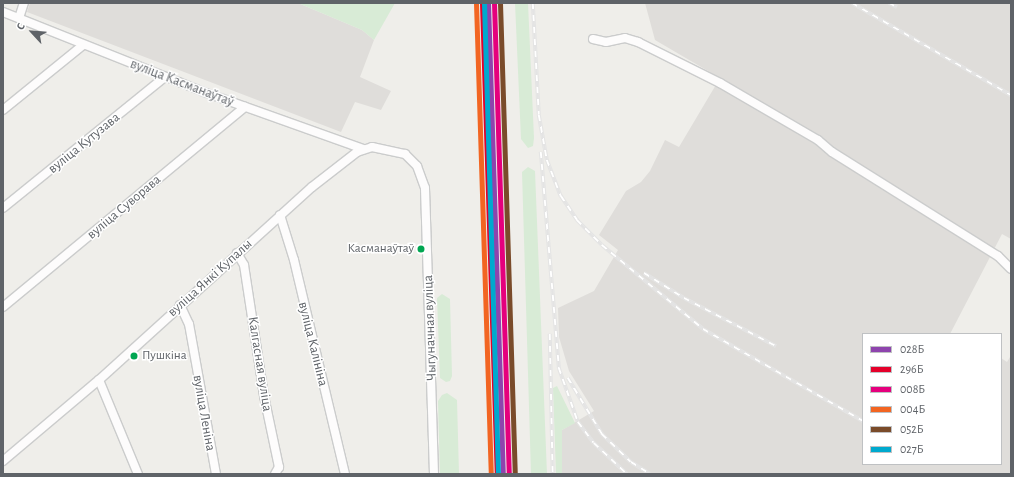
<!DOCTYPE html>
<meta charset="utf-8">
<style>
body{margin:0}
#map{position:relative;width:1014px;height:477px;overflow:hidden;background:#efeeea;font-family:"Alegreya Sans",sans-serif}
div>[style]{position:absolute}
.industrial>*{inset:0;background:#dfddda}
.green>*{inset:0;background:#d8ebd6}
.roads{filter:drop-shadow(1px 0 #cbcccc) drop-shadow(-1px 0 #cbcccc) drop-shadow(0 1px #cbcccc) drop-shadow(0 -1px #cbcccc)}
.minor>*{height:8px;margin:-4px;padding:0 4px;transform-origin:4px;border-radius:4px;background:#fdfcfc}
.rail>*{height:3.5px;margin-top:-1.75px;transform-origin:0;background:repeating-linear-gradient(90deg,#fff 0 6px,#e4e4e4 0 12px);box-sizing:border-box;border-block:1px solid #e4e4e4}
.rail-1>*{height:5px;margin:-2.5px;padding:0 2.5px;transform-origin:2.5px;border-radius:2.5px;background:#8e44ad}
.rail-2>*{height:5px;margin:-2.5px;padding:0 2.5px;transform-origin:2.5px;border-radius:2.5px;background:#e4002b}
.rail-3>*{height:5px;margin:-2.5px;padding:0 2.5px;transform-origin:2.5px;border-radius:2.5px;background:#e5007d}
.rail-4>*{height:5px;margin:-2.5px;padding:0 2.5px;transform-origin:2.5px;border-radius:2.5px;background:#f26522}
.rail-5>*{height:5px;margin:-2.5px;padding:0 2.5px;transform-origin:2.5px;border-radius:2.5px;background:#7a4b2a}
.rail-6>*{height:5px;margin:-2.5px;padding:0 2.5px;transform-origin:2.5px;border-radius:2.5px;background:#00a9ce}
.dots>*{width:11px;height:11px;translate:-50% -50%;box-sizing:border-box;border:2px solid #fff;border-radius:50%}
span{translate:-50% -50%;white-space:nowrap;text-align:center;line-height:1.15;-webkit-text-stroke:3px #fff;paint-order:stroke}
.bus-label{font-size:13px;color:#5f6368}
.right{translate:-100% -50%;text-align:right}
.left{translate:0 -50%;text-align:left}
.street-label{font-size:14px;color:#5f6368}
.frame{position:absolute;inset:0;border:4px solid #5f6368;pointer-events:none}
.legend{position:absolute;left:862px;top:333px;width:140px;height:132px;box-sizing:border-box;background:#fff;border:1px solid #bfc1c3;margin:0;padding:5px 7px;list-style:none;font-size:12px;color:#5f6368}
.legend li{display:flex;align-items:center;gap:8px;height:20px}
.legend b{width:20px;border:1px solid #bfc1c3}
.north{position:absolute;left:12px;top:12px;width:40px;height:40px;-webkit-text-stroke:3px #fff;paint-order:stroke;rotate:296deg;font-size:11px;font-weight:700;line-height:16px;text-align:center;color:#5f6368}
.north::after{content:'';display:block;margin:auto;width:14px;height:18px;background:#5f6368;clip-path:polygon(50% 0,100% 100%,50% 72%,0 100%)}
</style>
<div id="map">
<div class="industrial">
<i style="clip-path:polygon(30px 3px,298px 3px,362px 30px,374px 40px,360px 77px,391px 91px,381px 110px,355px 102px,341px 132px,27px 12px)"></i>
<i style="clip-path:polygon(645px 3px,1011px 3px,1011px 239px,1002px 234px,950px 334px,863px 334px,863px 464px,1001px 464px,1001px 358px,1007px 362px,1010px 357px,1011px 474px,562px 474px,562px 430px,594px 411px,569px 371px,559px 337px,558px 308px,594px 291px,618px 250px,599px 235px,626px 191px,641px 182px,650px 171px,665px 140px,679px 147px,720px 78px,655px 40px)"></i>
</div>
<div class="green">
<i style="clip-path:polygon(298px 3px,395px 3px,374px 40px,362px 30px)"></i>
<i style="clip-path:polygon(515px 3px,528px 3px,534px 138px,533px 146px,528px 148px,521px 139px)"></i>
<i style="clip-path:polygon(528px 167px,535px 171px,547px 474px,531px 474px,522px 172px)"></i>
<i style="clip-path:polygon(442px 294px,450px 299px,452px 376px,450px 381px,446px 382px,440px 378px,437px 298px)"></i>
<i style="clip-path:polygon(557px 386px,575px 423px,562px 430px,562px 474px,556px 474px,553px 388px)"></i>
<i style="clip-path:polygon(447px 393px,457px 400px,459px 474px,440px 474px,438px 401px,442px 395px)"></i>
</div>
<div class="roads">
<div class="minor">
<i style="left:3px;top:12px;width:216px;rotate:21.7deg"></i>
<i style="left:204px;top:92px;width:169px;rotate:19.7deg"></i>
<i style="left:19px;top:18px;width:16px;rotate:-72deg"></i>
<i style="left:593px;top:39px;width:13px;rotate:13deg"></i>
<i style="left:606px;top:42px;width:19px;rotate:-12deg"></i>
<i style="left:625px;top:38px;width:14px;rotate:17deg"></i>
<i style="left:638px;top:42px;width:92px;rotate:26.6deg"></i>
<i style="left:720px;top:83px;width:113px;rotate:30.2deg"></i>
<i style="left:818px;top:140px;width:18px;rotate:41deg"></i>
<i style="left:832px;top:152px;width:196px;rotate:32.1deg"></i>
<i style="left:998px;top:256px;width:18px;rotate:45deg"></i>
<i style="left:3px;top:110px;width:103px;rotate:-39.1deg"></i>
<i style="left:3px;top:208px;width:208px;rotate:-39deg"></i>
<i style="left:280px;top:215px;width:47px;rotate:72.7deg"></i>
<i style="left:294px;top:260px;width:220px;rotate:76.6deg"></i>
<i style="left:237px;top:253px;width:14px;rotate:60deg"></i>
<i style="left:244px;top:265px;width:133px;rotate:81.3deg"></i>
<i style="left:264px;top:396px;width:73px;rotate:78.1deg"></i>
<i style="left:279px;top:467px;width:8px;rotate:120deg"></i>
<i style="left:180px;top:305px;width:21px;rotate:65deg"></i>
<i style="left:189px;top:324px;width:152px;rotate:79.8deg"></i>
<i style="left:3px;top:307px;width:314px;rotate:-39.6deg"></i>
<i style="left:99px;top:380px;width:102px;rotate:67.5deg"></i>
<i style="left:3px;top:461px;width:126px;rotate:-40.2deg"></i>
<i style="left:99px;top:380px;width:287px;rotate:-42.2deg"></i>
<i style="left:312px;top:187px;width:57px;rotate:-37.9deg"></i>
<i style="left:357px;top:152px;width:16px;rotate:-18deg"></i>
<i style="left:372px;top:147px;width:34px;rotate:12deg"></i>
<i style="left:405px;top:154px;width:17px;rotate:45deg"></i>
<i style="left:417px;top:166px;width:23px;rotate:70deg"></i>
<i style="left:425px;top:188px;width:286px;rotate:88.2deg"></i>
</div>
</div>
<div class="rail">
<i style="left:533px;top:3px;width:112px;rotate:86.9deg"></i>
<i style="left:539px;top:115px;width:46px;rotate:79.9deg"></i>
<i style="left:547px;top:160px;width:39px;rotate:69deg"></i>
<i style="left:561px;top:196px;width:29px;rotate:56deg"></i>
<i style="left:577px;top:220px;width:35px;rotate:45deg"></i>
<i style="left:602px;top:245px;width:131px;rotate:39.7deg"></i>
<i style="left:703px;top:329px;width:185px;rotate:29.9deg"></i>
<i style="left:852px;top:3px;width:184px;rotate:30.1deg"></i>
<i style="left:889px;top:3px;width:9px;rotate:27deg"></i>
<i style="left:541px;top:152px;width:217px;rotate:85.2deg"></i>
<i style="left:559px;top:368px;width:57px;rotate:70.6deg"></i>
<i style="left:578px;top:422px;width:26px;rotate:53deg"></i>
<i style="left:594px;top:443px;width:45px;rotate:43.2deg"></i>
<i style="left:644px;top:273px;width:47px;rotate:32deg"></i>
<i style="left:684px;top:298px;width:104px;rotate:27.6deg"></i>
<i style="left:550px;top:334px;width:140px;rotate:88.8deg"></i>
<i style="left:568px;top:378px;width:66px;rotate:58.7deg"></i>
<i style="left:602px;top:434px;width:40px;rotate:44deg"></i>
<i style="left:631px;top:462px;width:22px;rotate:32deg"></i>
</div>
<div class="rail-1">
<i style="left:488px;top:3px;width:471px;rotate:88.2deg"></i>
</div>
<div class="rail-2">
<i style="left:482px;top:3px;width:471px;rotate:88.2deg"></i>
</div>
<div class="rail-3">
<i style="left:494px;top:3px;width:471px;rotate:88.2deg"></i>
</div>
<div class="rail-4">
<i style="left:476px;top:3px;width:471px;rotate:88.2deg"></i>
</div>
<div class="rail-5">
<i style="left:500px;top:3px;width:471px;rotate:88.2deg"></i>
</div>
<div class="rail-6">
<i style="left:484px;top:3px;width:471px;rotate:88.3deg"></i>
</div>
<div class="dots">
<i style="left:421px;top:249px;background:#00a651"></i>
<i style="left:134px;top:356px;background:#00a651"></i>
</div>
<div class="bus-label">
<span class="right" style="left:414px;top:249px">Касманаўтаў</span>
<span class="left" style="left:142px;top:356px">Пушкіна</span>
</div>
<div class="street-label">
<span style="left:182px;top:83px;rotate:21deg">вуліца Касманаўтаў</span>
<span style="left:84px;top:143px;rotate:-39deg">вуліца Кутузава</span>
<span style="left:124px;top:207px;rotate:-40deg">вуліца Суворава</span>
<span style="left:210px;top:278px;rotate:-42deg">вуліца Янкі Купалы</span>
<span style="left:430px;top:328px;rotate:-92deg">Чыгуначная вуліца</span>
<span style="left:313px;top:344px;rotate:76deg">вуліца Калініна</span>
<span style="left:260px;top:364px;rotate:81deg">Калгасная вуліца</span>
<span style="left:204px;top:413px;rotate:80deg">вуліца Леніна</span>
</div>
<div class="frame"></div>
<ul class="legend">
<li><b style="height:5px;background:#8e44ad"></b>028Б</li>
<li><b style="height:5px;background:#e4002b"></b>296Б</li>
<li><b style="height:5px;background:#e5007d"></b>008Б</li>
<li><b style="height:5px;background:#f26522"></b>004Б</li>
<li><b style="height:5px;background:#7a4b2a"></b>052Б</li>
<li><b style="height:5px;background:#00a9ce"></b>027Б</li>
</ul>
<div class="north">С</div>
</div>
